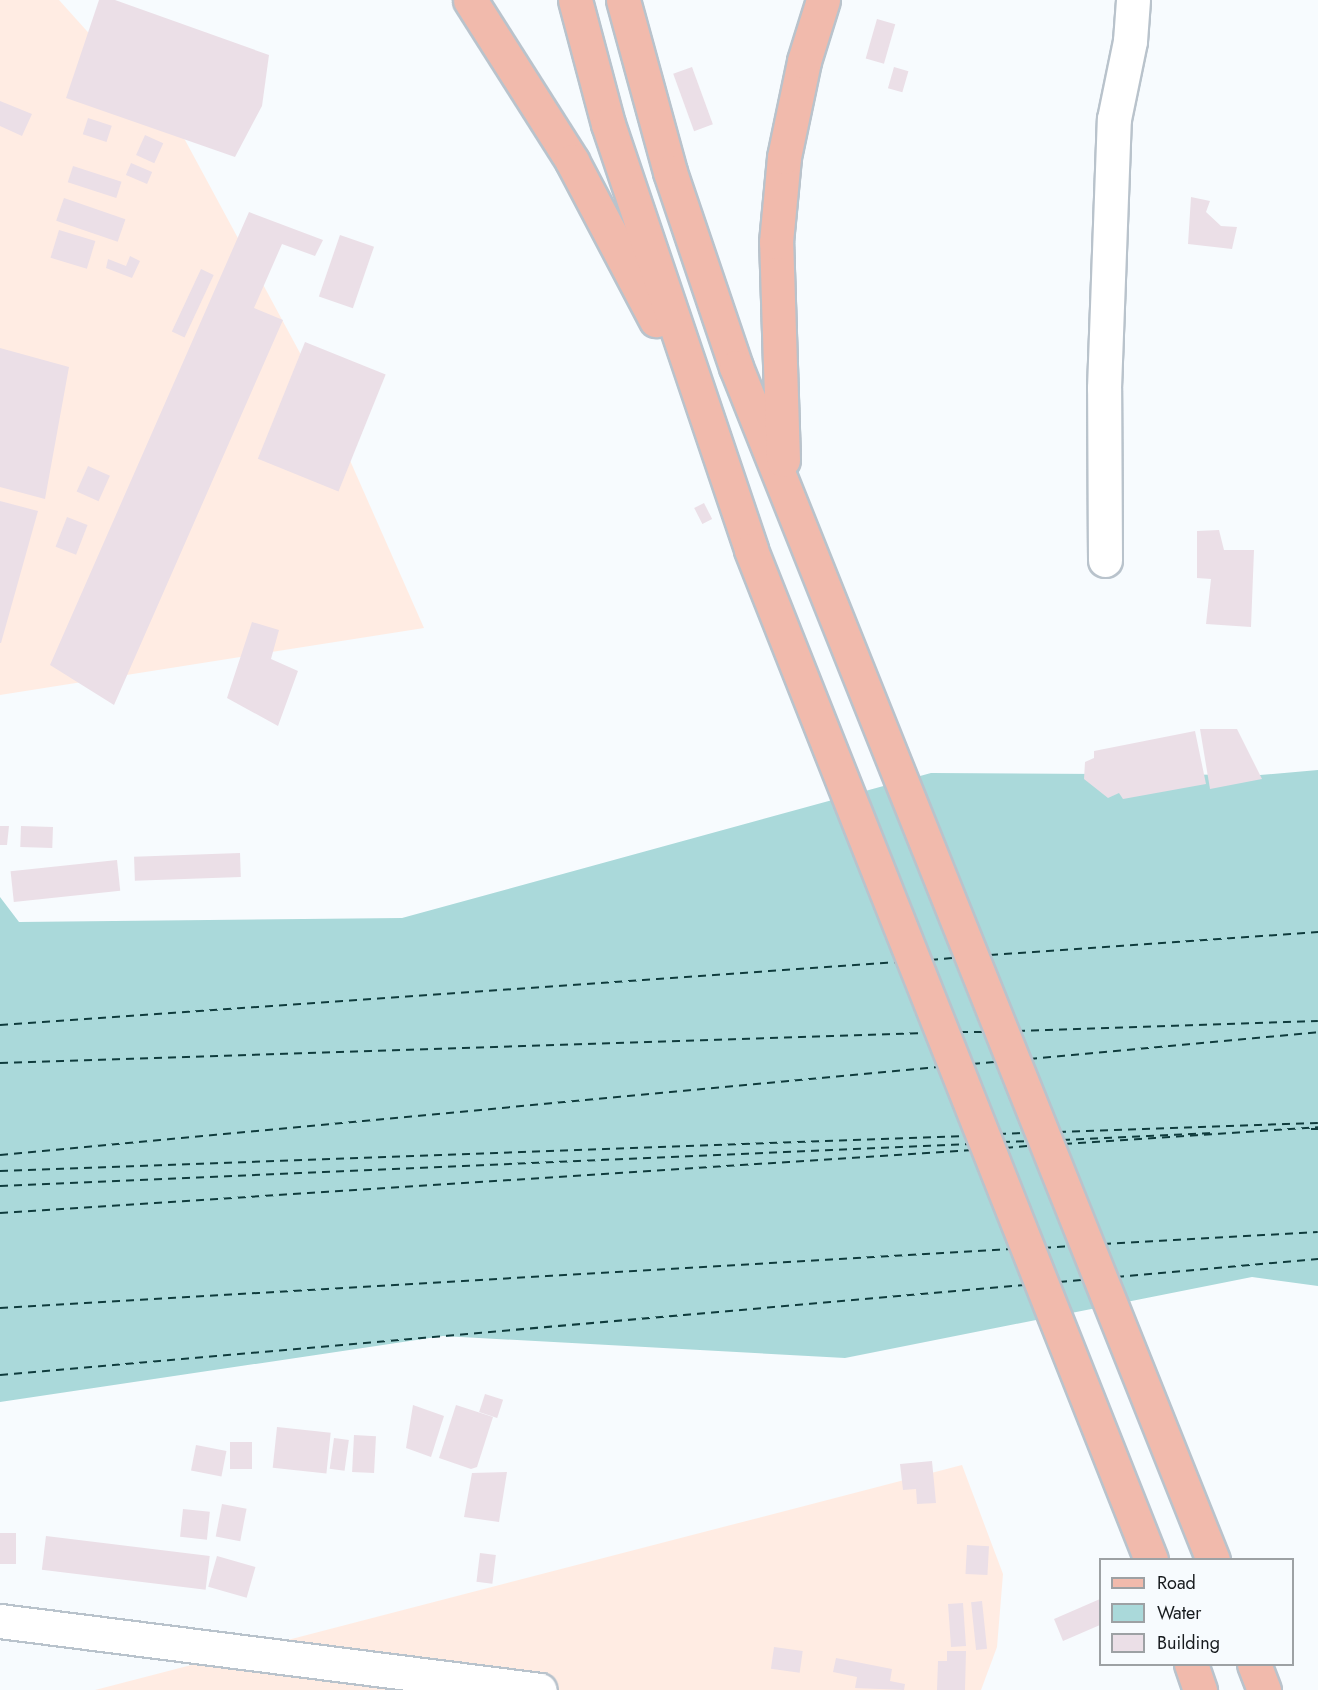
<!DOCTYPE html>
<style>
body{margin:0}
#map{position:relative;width:1318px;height:1690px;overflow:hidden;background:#f7fbfe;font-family:Jost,sans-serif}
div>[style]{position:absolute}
.industrial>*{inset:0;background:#ffece3}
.water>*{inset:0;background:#aad9da}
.ferry>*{height:1.5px;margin-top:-0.75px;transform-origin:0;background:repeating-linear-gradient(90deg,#0f3c3d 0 8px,transparent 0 14px)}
.building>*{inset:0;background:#ebdfe7;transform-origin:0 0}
.roads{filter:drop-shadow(2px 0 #b9c3cc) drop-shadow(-2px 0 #b9c3cc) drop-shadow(0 2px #b9c3cc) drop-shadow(0 -2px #b9c3cc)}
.minor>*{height:33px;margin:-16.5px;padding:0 16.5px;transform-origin:16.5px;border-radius:16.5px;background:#fff}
.major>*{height:33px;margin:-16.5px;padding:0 16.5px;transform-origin:16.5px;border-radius:16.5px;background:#f1baac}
span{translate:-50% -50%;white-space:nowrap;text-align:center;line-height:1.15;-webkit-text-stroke:6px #f7fbfe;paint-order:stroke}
.legend{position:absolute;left:1099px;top:1558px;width:195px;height:108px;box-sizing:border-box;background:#f7fbfe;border:2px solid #9da1a4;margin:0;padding:8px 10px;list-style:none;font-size:18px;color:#171b1e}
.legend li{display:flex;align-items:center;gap:12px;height:30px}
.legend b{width:30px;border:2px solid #9da1a4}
</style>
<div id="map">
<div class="industrial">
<i style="clip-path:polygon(0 0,59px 0,185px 140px,314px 379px,424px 628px,0 695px)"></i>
<i style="clip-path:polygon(962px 1465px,1003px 1574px,997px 1647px,981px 1690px,95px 1690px)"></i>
</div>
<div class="water">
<i style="clip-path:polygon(1318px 770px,1318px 1286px,1252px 1277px,845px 1358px,443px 1336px,0 1402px,0 897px,19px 922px,402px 918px,931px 773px,1260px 775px)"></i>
</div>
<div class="ferry">
<i style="left:990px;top:955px;width:329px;rotate:-4deg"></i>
<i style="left:930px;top:960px;width:25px;rotate:-5deg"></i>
<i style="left:0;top:1025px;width:900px;rotate:-4.01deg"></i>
<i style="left:1017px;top:1031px;width:301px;rotate:-1.9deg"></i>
<i style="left:960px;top:1032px;width:26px"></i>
<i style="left:1029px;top:1059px;width:290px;rotate:-5.3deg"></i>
<i style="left:0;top:1063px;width:926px;rotate:-1.86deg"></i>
<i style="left:972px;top:1064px;width:25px;rotate:-5deg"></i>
<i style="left:1311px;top:1129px;width:7px"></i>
<i style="left:1058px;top:1132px;width:260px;rotate:-2deg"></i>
<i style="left:998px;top:1134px;width:28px;rotate:-2deg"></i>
<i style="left:1062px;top:1140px;width:151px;rotate:-2.7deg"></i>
<i style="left:1002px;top:1142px;width:25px;rotate:-2deg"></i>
<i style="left:1064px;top:1144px;width:255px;rotate:-3.8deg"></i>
<i style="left:1005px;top:1148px;width:25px;rotate:-5deg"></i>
<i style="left:0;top:1155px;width:942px;rotate:-5.36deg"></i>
<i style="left:0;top:1171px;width:967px;rotate:-2.08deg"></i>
<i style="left:0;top:1186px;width:971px;rotate:-2.48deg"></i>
<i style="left:0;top:1213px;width:975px;rotate:-3.7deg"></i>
<i style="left:1103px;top:1244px;width:215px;rotate:-3.2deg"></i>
<i style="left:1043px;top:1248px;width:28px;rotate:-4deg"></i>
<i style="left:1116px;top:1277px;width:203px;rotate:-5.1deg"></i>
<i style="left:1059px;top:1282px;width:25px;rotate:-5deg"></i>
<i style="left:0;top:1308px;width:1013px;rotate:-3.34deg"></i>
<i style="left:0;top:1375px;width:1028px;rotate:-5.02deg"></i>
</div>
<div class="building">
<i style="clip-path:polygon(99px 0,115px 0,269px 55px,262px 106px,235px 157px,66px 98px)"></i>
<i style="left:877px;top:19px;width:19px;height:41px;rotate:16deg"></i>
<i style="left:692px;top:67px;width:61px;height:20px;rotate:70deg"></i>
<i style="left:894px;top:67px;width:15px;height:22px;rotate:16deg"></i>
<i style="clip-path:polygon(0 101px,32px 114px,22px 136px,0 126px)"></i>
<i style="left:88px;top:118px;width:25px;height:17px;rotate:18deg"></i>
<i style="left:145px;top:135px;width:20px;height:22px;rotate:24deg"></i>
<i style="left:131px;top:163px;width:23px;height:13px;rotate:23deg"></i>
<i style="left:73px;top:166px;width:51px;height:17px;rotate:18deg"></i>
<i style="clip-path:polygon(1191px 197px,1210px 201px,1206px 212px,1221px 226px,1237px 227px,1232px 249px,1188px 244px)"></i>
<i style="left:64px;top:198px;width:65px;height:24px;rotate:19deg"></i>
<i style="clip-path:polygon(249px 212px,323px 240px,315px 256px,282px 244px,254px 308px,283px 320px,114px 705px,50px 665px)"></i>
<i style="left:59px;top:230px;width:38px;height:29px;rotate:17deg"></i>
<i style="left:340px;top:235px;width:36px;height:65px;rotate:19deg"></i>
<i style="clip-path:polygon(130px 256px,140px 261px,132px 278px,106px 268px,108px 259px,126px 266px)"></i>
<i style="left:201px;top:269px;width:14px;height:69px;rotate:25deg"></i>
<i style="left:305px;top:342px;width:87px;height:126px;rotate:22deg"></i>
<i style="clip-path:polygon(0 348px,69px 367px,45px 499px,0 487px)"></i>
<i style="left:88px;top:466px;width:24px;height:28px;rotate:24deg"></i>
<i style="clip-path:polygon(0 501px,38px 511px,1px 643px,0 643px)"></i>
<i style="left:704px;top:503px;width:18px;height:11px;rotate:63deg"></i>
<i style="left:67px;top:517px;width:22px;height:32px;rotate:21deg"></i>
<i style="clip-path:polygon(1219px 530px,1224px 550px,1254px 550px,1251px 627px,1206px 624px,1211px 579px,1197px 578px,1197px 531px)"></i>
<i style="clip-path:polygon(252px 622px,279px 630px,271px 659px,298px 671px,278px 726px,227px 698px)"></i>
<i style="clip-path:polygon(1200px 729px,1237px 729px,1262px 779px,1210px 789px)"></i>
<i style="clip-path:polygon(1195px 731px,1206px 784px,1123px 799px,1119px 793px,1108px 798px,1084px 779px,1085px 762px,1094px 758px,1094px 751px)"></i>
<i style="clip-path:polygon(0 826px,9px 826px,7px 845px,0 845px)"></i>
<i style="left:21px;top:826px;width:32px;height:21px;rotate:2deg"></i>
<i style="left:240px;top:853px;width:24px;height:106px;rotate:88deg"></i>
<i style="left:117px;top:860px;width:31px;height:107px;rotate:84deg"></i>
<i style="left:485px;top:1394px;width:19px;height:19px;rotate:18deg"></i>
<i style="clip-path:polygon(413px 1405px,444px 1416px,431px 1457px,406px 1448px)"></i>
<i style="clip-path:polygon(456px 1405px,493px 1417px,477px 1467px,471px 1469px,439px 1458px)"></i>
<i style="left:277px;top:1427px;width:54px;height:41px;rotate:6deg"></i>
<i style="left:354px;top:1435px;width:22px;height:37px;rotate:3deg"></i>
<i style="left:334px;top:1438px;width:15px;height:31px;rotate:8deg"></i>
<i style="left:230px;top:1442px;width:22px;height:27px"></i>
<i style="left:196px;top:1445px;width:31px;height:26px;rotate:11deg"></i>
<i style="clip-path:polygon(932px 1461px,936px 1503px,917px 1504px,916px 1489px,903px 1490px,900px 1464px)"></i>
<i style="clip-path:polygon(507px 1472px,499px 1522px,464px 1517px,472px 1473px)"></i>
<i style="left:222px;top:1504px;width:25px;height:33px;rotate:11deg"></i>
<i style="left:183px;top:1509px;width:27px;height:28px;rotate:6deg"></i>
<i style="left:0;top:1533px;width:16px;height:31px"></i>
<i style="left:46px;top:1536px;width:165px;height:34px;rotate:7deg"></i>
<i style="left:967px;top:1545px;width:22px;height:29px;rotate:3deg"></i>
<i style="left:480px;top:1553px;width:16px;height:29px;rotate:7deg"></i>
<i style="left:217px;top:1556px;width:40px;height:32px;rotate:16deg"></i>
<i style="clip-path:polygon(1100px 1599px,1100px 1625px,1063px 1641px,1054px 1619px)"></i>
<i style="left:982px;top:1601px;width:48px;height:11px;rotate:84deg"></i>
<i style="left:963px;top:1603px;width:43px;height:15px;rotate:86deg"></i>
<i style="left:774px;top:1647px;width:29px;height:22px;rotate:8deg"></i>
<i style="clip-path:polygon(947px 1651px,966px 1651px,965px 1690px,937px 1690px,938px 1661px,947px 1661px)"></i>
<i style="clip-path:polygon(836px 1658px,892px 1669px,890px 1681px,905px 1684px,904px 1690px,855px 1688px,857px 1677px,833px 1672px)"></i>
</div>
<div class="roads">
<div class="minor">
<i style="left:1105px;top:560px;width:172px;rotate:-90.3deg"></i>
<i style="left:1104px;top:388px;width:269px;rotate:-87.9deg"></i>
<i style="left:1114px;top:119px;width:80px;rotate:-78.4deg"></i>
<i style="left:1130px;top:41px;width:41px;rotate:-85.8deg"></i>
<i style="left:0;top:1621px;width:544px;rotate:7.28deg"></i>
</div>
<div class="major">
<i style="left:470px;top:0;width:191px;rotate:57.6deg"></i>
<i style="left:572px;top:161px;width:180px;rotate:62.2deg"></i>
<i style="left:575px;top:0;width:128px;rotate:75.1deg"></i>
<i style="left:608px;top:124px;width:449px;rotate:71.4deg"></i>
<i style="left:751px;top:550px;width:1086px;rotate:68.39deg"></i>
<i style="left:623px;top:0;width:178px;rotate:74.7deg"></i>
<i style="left:670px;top:172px;width:206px;rotate:71.3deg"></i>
<i style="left:736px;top:367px;width:1285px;rotate:68.21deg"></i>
<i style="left:783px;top:460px;width:218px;rotate:-91.8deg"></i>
<i style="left:776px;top:242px;width:85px;rotate:-84.6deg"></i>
<i style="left:784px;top:157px;width:98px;rotate:-78.2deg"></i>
<i style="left:804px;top:61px;width:64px;rotate:-72.7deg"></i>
<i style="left:1191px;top:1664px;width:28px;rotate:71deg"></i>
<i style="left:1254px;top:1664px;width:28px;rotate:69deg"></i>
</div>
</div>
<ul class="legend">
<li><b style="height:8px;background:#f1baac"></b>Road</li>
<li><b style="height:16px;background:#aad9da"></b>Water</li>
<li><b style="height:16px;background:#ebdfe7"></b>Building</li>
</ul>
</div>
